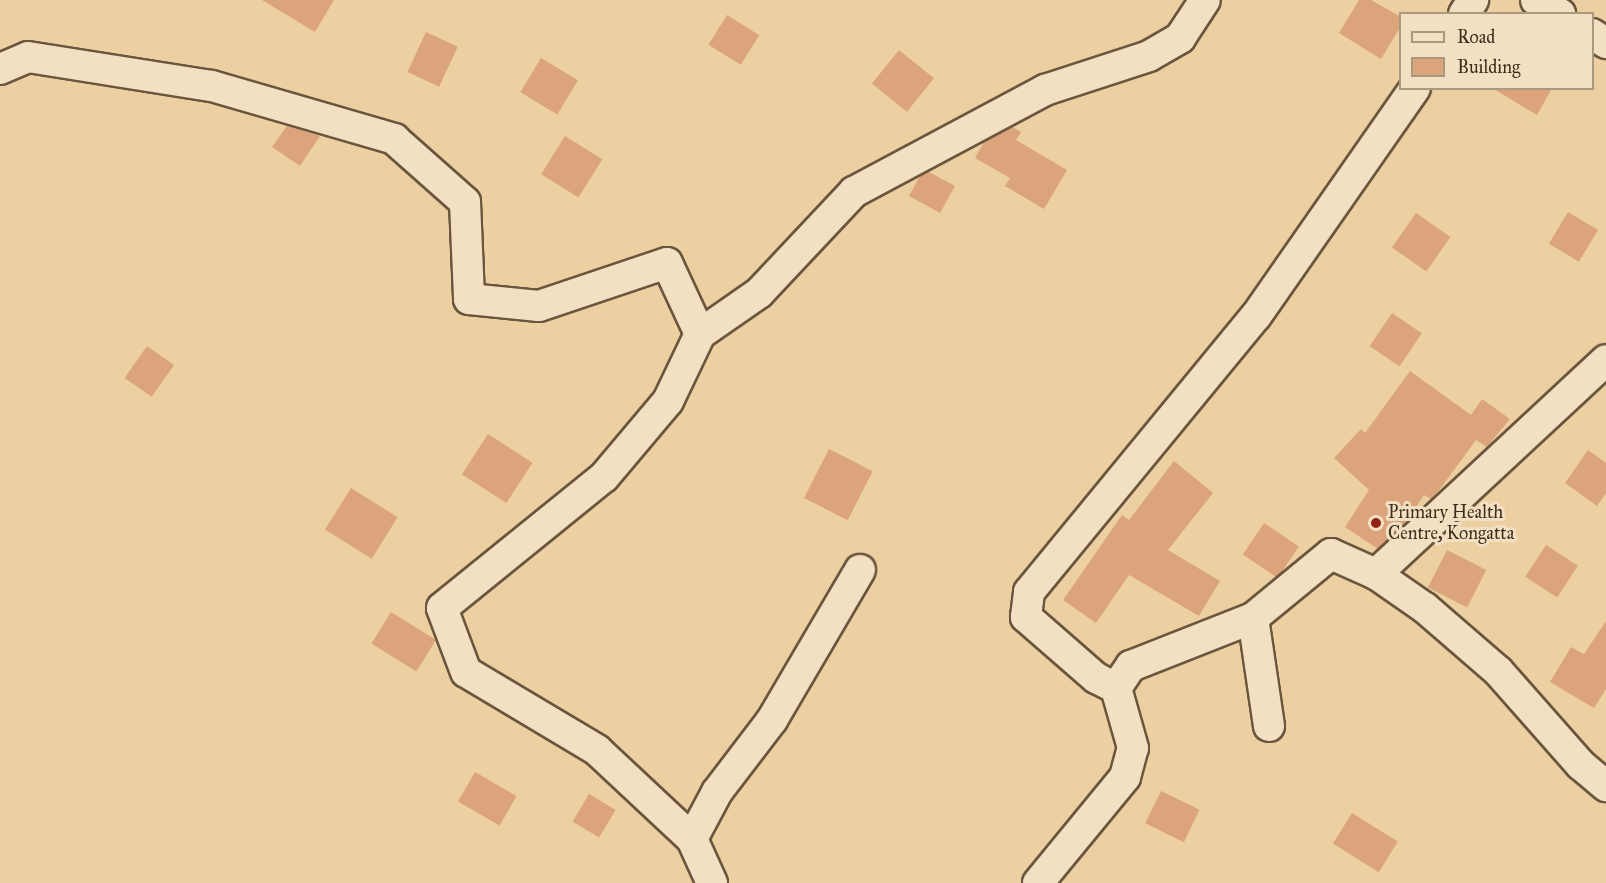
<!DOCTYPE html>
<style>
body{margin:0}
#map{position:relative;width:1606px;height:883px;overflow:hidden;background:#ecd0a1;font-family:"IM FELL Great Primer",serif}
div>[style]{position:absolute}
.building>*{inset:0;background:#dba47a;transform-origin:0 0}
.roads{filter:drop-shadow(2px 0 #6a563e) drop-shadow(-2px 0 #6a563e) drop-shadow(0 2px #6a563e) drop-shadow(0 -2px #6a563e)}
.minor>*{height:30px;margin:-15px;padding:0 15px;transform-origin:15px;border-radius:15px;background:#f3e0c2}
.dots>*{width:16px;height:16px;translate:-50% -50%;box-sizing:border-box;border:3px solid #f3e0c2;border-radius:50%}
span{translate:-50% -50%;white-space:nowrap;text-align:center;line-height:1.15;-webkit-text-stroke:6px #f3e0c2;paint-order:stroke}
.poi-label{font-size:18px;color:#3f2d1d}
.left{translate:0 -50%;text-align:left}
.legend{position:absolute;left:1399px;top:12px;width:195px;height:78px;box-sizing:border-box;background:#f3e0c2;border:2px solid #ab9880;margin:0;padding:8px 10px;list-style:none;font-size:18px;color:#3f2d1d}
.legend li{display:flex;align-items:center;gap:12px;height:30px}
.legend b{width:30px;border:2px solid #ab9880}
</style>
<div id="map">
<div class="building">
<i style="clip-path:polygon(262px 0,334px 0,315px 32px)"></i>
<i style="clip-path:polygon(1359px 0,1371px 0,1401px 17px,1401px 26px,1381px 59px,1339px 33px)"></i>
<i style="left:727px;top:15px;width:38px;height:35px;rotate:32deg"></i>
<i style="left:426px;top:32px;width:35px;height:44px;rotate:25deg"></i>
<i style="left:899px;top:50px;width:45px;height:43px;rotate:39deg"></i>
<i style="left:541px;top:58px;width:43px;height:40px;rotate:31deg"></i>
<i style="clip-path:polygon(1492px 88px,1552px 88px,1537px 115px)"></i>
<i style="clip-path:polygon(287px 126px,320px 136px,300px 166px,272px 147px)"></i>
<i style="clip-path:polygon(1012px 127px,1021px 132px,1016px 140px,1067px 170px,1044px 209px,1005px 186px,1010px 178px,975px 158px,984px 142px)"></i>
<i style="left:565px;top:136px;width:44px;height:45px;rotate:32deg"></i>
<i style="clip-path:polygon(929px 172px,955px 186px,940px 213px,909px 196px,920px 176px)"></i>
<i style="left:1568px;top:212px;width:35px;height:37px;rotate:31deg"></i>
<i style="left:1416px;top:213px;width:42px;height:42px;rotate:35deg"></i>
<i style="left:1392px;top:313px;width:36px;height:40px;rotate:34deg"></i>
<i style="left:147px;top:346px;width:33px;height:39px;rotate:35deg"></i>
<i style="clip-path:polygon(1410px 371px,1471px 415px,1482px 399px,1510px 419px,1487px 447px,1476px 440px,1437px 493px,1431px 499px,1424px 495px,1405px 524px,1378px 549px,1345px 527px,1369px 490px,1334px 458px,1361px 429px,1365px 433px)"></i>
<i style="left:488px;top:434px;width:53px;height:48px;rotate:33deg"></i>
<i style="left:829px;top:449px;width:49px;height:55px;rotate:27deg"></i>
<i style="clip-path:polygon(1588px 450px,1606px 463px,1606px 493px,1597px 506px,1565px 483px)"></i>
<i style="clip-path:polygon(1174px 461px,1213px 493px,1168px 550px,1220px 581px,1199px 616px,1129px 575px,1096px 623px,1063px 600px,1122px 515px,1129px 520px)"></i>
<i style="left:351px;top:488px;width:55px;height:49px;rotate:32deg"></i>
<i style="left:1264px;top:523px;width:42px;height:38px;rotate:34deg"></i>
<i style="left:1546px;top:545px;width:38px;height:38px;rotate:33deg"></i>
<i style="left:1447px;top:550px;width:44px;height:42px;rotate:27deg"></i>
<i style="left:391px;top:612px;width:53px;height:37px;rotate:32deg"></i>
<i style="clip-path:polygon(1606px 621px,1606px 689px,1594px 708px,1550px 682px,1571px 647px,1584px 654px)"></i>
<i style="left:475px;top:772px;width:48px;height:34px;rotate:30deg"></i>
<i style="left:1161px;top:791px;width:43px;height:36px;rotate:26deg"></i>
<i style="left:589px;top:794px;width:31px;height:32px;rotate:31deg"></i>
<i style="left:1352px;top:813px;width:54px;height:36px;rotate:32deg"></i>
</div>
<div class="roads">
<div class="minor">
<i style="left:1536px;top:0;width:28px;rotate:30deg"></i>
<i style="left:1464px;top:14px;width:17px;rotate:-57deg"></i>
<i style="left:1592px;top:34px;width:17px;rotate:33deg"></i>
<i style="left:0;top:69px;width:30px;rotate:-23deg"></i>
<i style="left:28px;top:57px;width:186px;rotate:9deg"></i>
<i style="left:212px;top:86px;width:190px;rotate:16.2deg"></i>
<i style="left:394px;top:139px;width:95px;rotate:41.6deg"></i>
<i style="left:465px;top:202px;width:97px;rotate:87.6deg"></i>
<i style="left:469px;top:299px;width:70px;rotate:5.7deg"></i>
<i style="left:539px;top:306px;width:135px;rotate:-18.6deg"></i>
<i style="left:667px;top:263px;width:78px;rotate:65.1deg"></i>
<i style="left:1376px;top:574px;width:314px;rotate:-42.9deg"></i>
<i style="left:1116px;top:688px;width:22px;rotate:-153deg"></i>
<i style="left:1096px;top:678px;width:93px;rotate:-138.9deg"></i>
<i style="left:1026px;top:617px;width:25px;rotate:-83deg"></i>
<i style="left:1029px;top:592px;width:357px;rotate:-50.6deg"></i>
<i style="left:1256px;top:316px;width:278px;rotate:-55.1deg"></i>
<i style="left:1269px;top:726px;width:109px;rotate:-98.4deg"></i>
<i style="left:1253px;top:618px;width:101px;rotate:-39.4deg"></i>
<i style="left:1331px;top:554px;width:49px;rotate:24deg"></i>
<i style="left:1376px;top:574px;width:60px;rotate:34.8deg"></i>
<i style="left:1425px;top:608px;width:96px;rotate:40.8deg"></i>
<i style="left:1498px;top:671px;width:125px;rotate:48.6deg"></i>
<i style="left:1581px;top:765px;width:33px;rotate:40deg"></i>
<i style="left:692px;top:839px;width:53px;rotate:-62deg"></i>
<i style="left:717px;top:792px;width:91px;rotate:-52.6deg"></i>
<i style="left:772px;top:720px;width:174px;rotate:-59.6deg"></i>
<i style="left:712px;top:883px;width:48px;rotate:-114.4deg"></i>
<i style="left:692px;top:839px;width:130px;rotate:-136.9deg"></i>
<i style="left:597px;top:750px;width:152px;rotate:-149.2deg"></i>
<i style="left:466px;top:672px;width:68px;rotate:-110.6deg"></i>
<i style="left:442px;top:608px;width:208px;rotate:-39deg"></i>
<i style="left:604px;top:477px;width:99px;rotate:-49.9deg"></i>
<i style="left:668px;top:401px;width:74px;rotate:-64.5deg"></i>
<i style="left:700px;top:334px;width:72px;rotate:-34.8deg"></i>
<i style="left:759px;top:293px;width:139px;rotate:-46.8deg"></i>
<i style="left:854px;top:192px;width:217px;rotate:-28.1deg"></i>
<i style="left:1045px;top:90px;width:109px;rotate:-18.1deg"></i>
<i style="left:1149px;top:56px;width:36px;rotate:-30deg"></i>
<i style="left:1180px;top:38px;width:45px;rotate:-56.7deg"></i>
<i style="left:1038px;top:883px;width:137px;rotate:-50.6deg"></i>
<i style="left:1125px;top:777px;width:30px;rotate:-75deg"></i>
<i style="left:1133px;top:748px;width:62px;rotate:-105.8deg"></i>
<i style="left:1116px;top:688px;width:27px;rotate:-56deg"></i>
<i style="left:1131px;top:666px;width:131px;rotate:-21.5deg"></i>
</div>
</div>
<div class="dots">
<i style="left:1376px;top:523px;background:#8f2418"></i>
</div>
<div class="poi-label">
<span class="left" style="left:1388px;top:523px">Primary Health<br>Centre, Kongatta</span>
</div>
<ul class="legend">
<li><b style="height:8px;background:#f3e0c2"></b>Road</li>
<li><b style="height:16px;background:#dba47a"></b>Building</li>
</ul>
</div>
